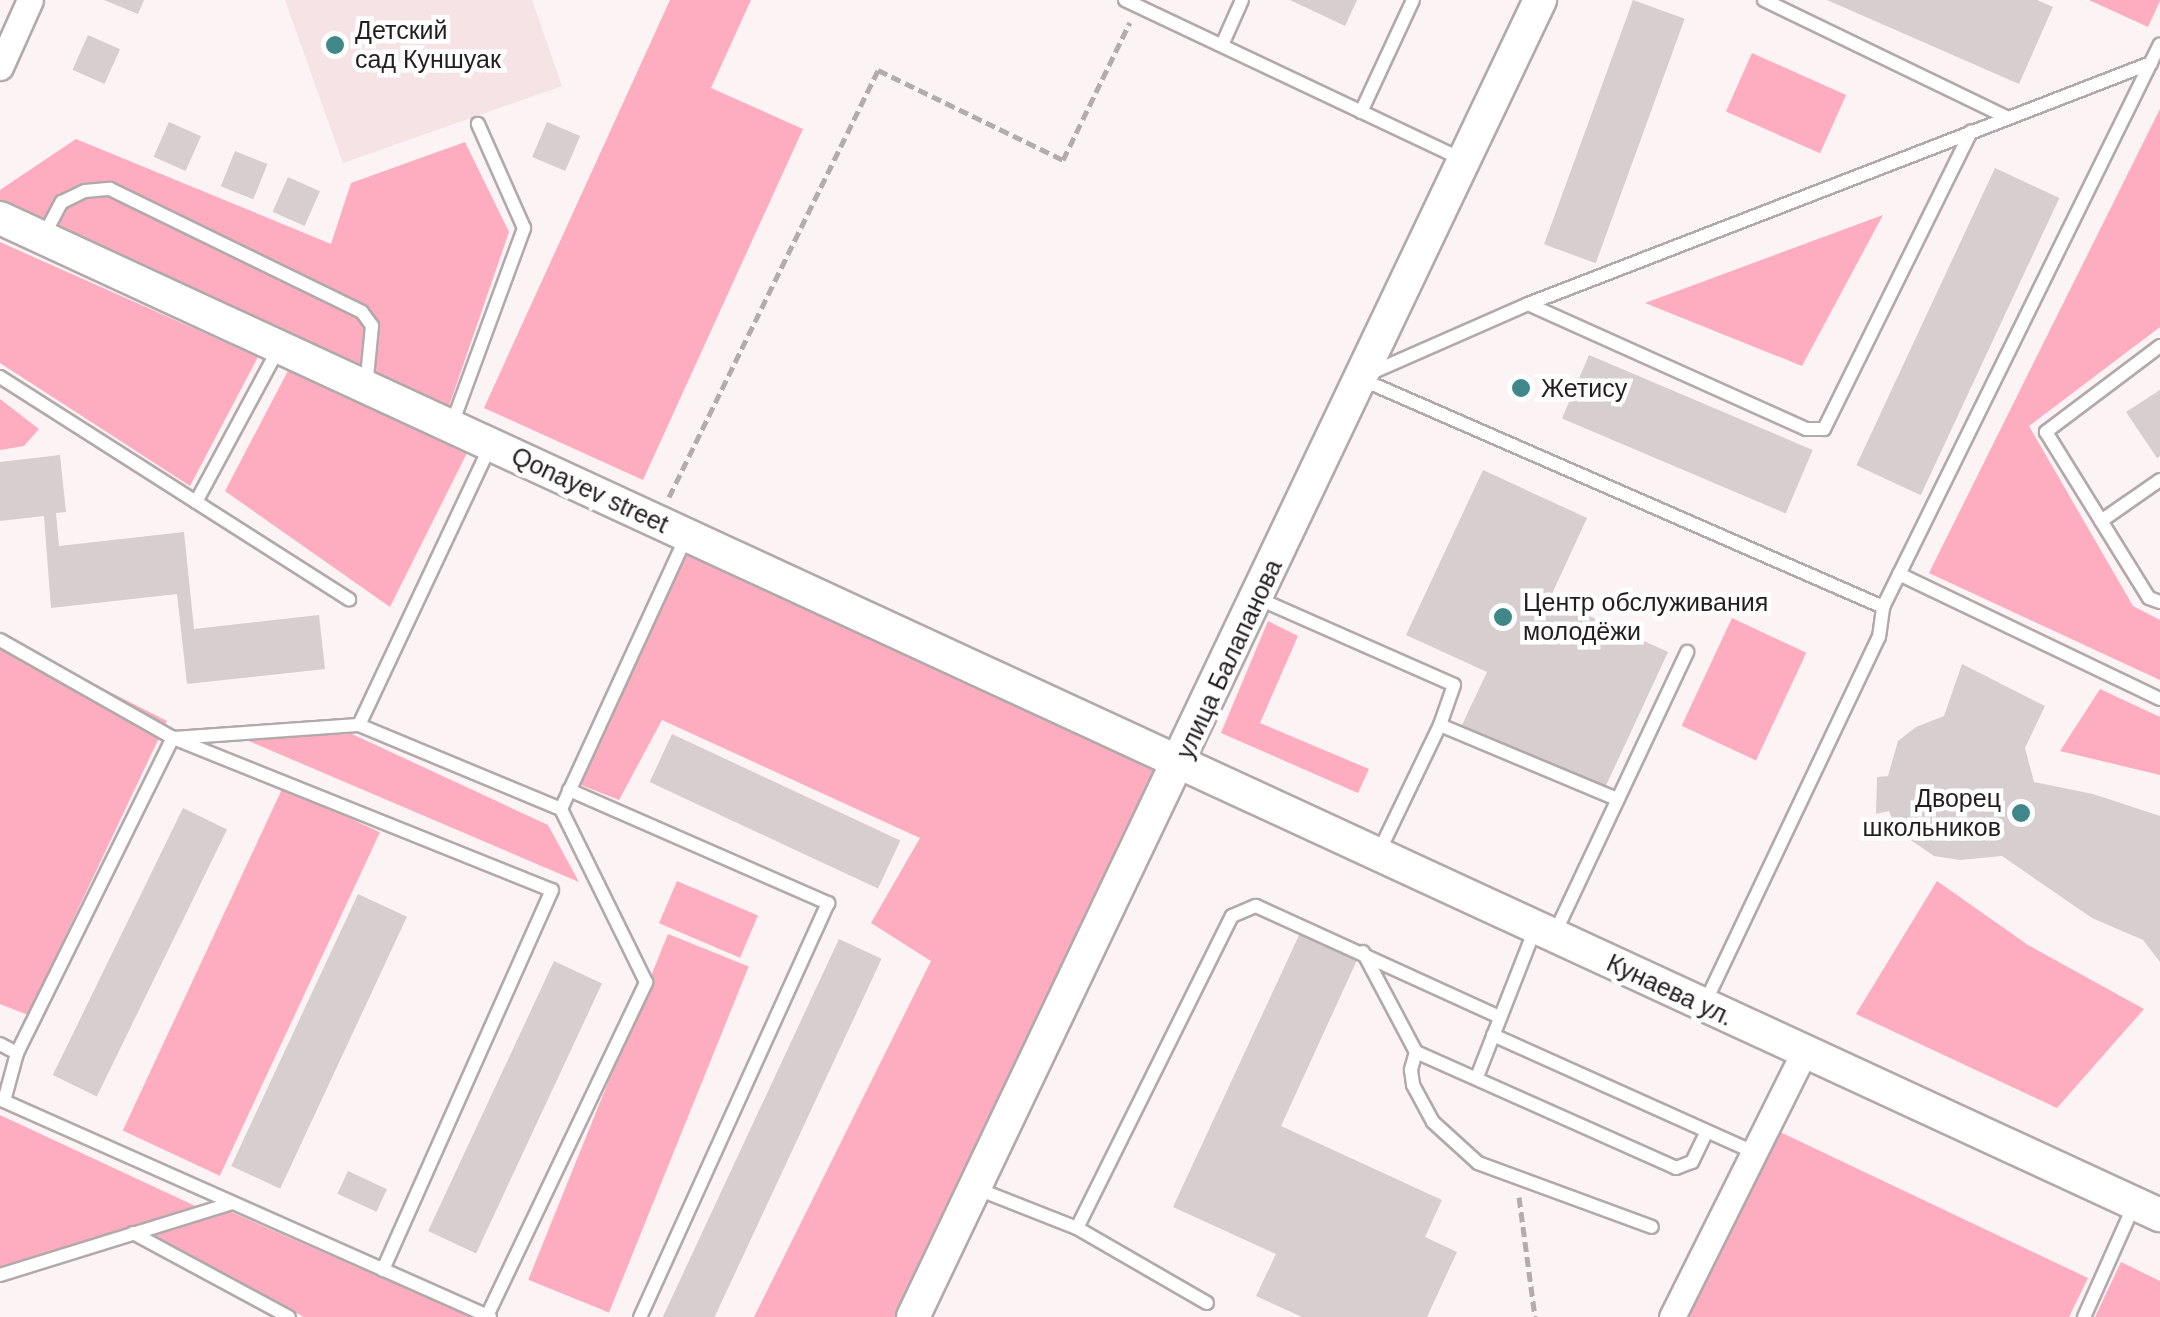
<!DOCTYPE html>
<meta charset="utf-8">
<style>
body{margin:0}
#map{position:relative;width:2160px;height:1317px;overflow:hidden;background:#fcf3f4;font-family:Arial,sans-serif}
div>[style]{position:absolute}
.built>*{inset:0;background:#f5e3e6}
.green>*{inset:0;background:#fdadbf;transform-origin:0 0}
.building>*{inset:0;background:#d7cecf;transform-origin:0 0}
.path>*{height:5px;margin-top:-2.5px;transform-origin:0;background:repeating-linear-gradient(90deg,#b3abac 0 10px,transparent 0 15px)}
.roads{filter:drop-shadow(2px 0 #b2a9ab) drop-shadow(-2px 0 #b2a9ab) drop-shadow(0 2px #b2a9ab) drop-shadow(0 -2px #b2a9ab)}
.service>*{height:12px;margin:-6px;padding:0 6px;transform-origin:6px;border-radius:6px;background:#fff}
.minor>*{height:25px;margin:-12.5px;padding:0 12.5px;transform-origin:12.5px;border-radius:12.5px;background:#fff}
.tertiary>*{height:32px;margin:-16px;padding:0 16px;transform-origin:16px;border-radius:16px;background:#fff}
.dots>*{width:28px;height:28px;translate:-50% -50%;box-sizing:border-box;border:5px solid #fff;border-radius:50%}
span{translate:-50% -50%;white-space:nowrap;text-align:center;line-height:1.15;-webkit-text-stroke:9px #fff;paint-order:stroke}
.poi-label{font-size:25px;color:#231f20}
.left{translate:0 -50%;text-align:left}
.right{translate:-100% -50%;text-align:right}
.street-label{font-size:25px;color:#231f20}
</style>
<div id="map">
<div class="built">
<i style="clip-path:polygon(285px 0,532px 0,562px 86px,343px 163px)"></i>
</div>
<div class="green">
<i style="clip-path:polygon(670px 0,751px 0,711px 88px,803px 129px,643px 480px,484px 408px)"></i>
<i style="clip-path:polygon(2089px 0,2160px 0,2160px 1px,2148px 27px)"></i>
<i style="left:1752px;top:53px;width:103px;height:64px;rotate:24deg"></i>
<i style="clip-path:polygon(2160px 109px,2160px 327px,2029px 426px,2133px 606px,2160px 620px,2160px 680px,1929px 573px)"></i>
<i style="clip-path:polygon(76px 139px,331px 244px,351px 183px,465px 142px,509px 232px,447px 412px,0 206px,0 190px)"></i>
<i style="clip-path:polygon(1883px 215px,1802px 366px,1645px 303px)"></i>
<i style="clip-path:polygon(0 242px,258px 357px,190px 486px,0 363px)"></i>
<i style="clip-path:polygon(290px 367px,467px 453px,390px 607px,225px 491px)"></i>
<i style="clip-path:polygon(0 399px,39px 429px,24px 446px,0 450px)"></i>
<i style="clip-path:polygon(689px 545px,1170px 771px,903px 1317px,754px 1317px,931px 961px,871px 923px,920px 838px,662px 720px,619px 800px,581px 785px)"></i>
<i style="left:1732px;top:618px;width:82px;height:119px;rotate:25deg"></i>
<i style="clip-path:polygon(1268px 621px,1298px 636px,1260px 723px,1369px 769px,1358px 793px,1221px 733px)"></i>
<i style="clip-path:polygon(0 636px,167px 721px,28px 1015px,0 1004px)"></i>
<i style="clip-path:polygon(2100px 689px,2160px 717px,2160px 775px,2060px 751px)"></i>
<i style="clip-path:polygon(352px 734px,548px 825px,579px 882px,237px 736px)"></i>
<i style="left:283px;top:787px;width:107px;height:379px;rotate:25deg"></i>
<i style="left:677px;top:881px;width:88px;height:46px;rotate:23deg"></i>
<i style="clip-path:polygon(1937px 881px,2028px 945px,2144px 1009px,2057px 1108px,1856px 1014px)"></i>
<i style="left:668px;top:934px;width:87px;height:373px;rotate:22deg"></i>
<i style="clip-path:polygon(0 1115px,206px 1211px,0 1267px)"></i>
<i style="clip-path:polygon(1776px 1130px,2088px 1278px,2069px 1317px,1688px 1317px)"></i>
<i style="clip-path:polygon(229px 1211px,471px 1317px,304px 1317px,154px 1236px)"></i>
<i style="clip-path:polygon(2121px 1262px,2160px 1281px,2160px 1317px,2095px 1317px)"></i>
</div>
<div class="building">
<i style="clip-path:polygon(104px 0,144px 0,138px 14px)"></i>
<i style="clip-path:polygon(1290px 0,1357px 0,1345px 26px)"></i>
<i style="left:1633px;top:0;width:55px;height:260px;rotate:20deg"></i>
<i style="clip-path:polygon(1827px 0,2037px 0,2053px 7px,2019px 84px)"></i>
<i style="left:88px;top:35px;width:35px;height:38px;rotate:24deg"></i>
<i style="left:169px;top:122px;width:35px;height:38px;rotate:24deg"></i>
<i style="left:547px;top:122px;width:36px;height:38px;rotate:23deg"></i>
<i style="left:235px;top:151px;width:35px;height:38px;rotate:22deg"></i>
<i style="left:1995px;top:168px;width:71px;height:328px;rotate:25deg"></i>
<i style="left:288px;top:177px;width:35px;height:38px;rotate:24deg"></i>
<i style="left:1589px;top:355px;width:243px;height:69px;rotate:23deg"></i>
<i style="clip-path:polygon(2160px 390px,2160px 456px,2157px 458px,2126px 412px)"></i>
<i style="clip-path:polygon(60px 455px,66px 512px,56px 513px,59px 546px,184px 532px,194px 629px,319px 615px,325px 669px,187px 684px,177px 594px,51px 608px,44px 516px,0 521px,0 462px)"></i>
<i style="clip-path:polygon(1483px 470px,1587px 518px,1550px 598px,1668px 652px,1603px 792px,1461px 727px,1487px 672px,1406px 635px)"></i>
<i style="clip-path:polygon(1962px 664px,2045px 706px,2025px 748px,2034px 782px,2093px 794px,2160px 816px,2160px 962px,2143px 940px,2092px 918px,2002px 856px,1960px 860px,1934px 856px,1896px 830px,1889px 811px,1876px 814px,1877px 777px,1888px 776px,1898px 741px,1916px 727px,1944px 716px)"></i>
<i style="left:672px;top:734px;width:252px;height:53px;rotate:25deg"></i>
<i style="left:183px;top:808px;width:49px;height:297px;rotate:26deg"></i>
<i style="left:358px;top:894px;width:54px;height:300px;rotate:25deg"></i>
<i style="clip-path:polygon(1301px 931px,1358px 958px,1281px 1126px,1442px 1200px,1425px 1237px,1457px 1252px,1427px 1317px,1302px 1317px,1256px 1296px,1276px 1254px,1173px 1207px)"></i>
<i style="left:839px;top:939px;width:47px;height:417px;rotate:25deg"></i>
<i style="left:554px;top:961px;width:53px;height:298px;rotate:25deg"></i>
<i style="left:348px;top:1171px;width:43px;height:25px;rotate:25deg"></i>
</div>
<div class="path">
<i style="left:669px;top:497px;width:475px;rotate:-63.9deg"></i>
<i style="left:878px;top:70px;width:206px;rotate:25.9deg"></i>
<i style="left:1063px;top:160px;width:153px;rotate:-64.1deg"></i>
<i style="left:1519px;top:1197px;width:121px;rotate:82.4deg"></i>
</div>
<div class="roads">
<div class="service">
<i style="left:1125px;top:0;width:373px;rotate:25.3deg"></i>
<i style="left:1764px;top:0;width:269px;rotate:25.8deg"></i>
<i style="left:1222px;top:45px;width:49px;rotate:-66deg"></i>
<i style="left:1361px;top:112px;width:123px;rotate:-65.1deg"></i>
<i style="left:43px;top:237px;width:40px;rotate:-62deg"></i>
<i style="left:62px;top:202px;width:25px;rotate:-26deg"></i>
<i style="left:85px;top:191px;width:25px;rotate:-5deg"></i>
<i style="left:110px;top:189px;width:280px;rotate:26deg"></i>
<i style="left:362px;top:312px;width:17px;rotate:54deg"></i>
<i style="left:372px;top:326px;width:61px;rotate:95.6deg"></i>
<i style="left:1528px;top:304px;width:305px;rotate:24.2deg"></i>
<i style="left:1806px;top:429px;width:18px"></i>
<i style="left:1824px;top:429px;width:332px;rotate:-63.7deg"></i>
<i style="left:2160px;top:346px;width:143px;rotate:143deg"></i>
<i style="left:2046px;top:432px;width:195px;rotate:58.2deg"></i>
<i style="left:2149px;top:598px;width:12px;rotate:20deg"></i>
<i style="left:1371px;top:373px;width:171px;rotate:-23.7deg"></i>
<i style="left:1528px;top:304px;width:668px;rotate:-21.15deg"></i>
<i style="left:0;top:377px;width:414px;rotate:32.5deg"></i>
<i style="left:1361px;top:379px;width:570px;rotate:23.59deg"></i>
<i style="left:1883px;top:607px;width:627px;rotate:-63.8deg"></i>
<i style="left:452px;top:424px;width:209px;rotate:-69.8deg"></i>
<i style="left:524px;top:228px;width:114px;rotate:-113.9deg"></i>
<i style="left:196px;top:502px;width:175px;rotate:-61.7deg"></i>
<i style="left:2101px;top:521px;width:72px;rotate:-34.8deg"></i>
<i style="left:1899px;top:574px;width:289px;rotate:25.6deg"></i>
<i style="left:1257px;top:598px;width:215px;rotate:23.8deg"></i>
<i style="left:1454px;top:685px;width:42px;rotate:109.3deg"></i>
<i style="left:1440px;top:725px;width:141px;rotate:115.7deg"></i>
<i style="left:0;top:640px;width:199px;rotate:29.5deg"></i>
<i style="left:173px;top:738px;width:408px;rotate:21.9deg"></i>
<i style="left:552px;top:890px;width:416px;rotate:114deg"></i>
<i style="left:359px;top:725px;width:219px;rotate:22.6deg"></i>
<i style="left:561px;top:809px;width:299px;rotate:-65.3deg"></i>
<i style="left:1440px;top:725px;width:192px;rotate:22.7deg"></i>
<i style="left:569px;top:790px;width:283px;rotate:23.6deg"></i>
<i style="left:828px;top:903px;width:455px;rotate:114.4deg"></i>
<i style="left:1554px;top:935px;width:313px;rotate:-64.8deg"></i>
<i style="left:1363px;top:952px;width:113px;rotate:62.1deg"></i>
<i style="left:1416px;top:1052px;width:285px;rotate:24deg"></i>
<i style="left:1676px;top:1168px;width:17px;rotate:-21deg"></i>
<i style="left:1692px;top:1162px;width:34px;rotate:-64deg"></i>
<i style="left:1704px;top:1005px;width:407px;rotate:-64.6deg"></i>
<i style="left:1879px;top:637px;width:30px;rotate:-82deg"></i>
<i style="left:1493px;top:1035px;width:285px;rotate:24.2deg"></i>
<i style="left:0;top:1044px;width:19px;rotate:28deg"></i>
<i style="left:1416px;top:1052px;width:19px;rotate:106deg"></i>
<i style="left:1411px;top:1070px;width:15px;rotate:82deg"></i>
<i style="left:1413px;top:1085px;width:42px;rotate:61.6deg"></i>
<i style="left:1433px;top:1122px;width:61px;rotate:42.3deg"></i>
<i style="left:1478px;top:1163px;width:185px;rotate:20.2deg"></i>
<i style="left:1477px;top:1077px;width:159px;rotate:-68.6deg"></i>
<i style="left:978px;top:1189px;width:106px;rotate:21.5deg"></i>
<i style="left:1077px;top:1228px;width:150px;rotate:30deg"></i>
<i style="left:1077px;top:1228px;width:348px;rotate:-63.6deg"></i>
<i style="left:1232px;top:916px;width:26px;rotate:-23deg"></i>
<i style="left:1256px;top:906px;width:268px;rotate:24.5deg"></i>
<i style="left:133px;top:1233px;width:177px;rotate:28.3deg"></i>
<i style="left:0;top:1275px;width:243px;rotate:-17.2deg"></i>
<i style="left:487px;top:1316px;width:370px;rotate:-64.5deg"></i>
<i style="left:646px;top:982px;width:193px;rotate:-116.2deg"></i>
<i style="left:490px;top:1317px;width:532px;rotate:-156.04deg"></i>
<i style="left:4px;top:1101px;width:50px;rotate:-74.8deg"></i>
<i style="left:17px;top:1053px;width:352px;rotate:-63.7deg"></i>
<i style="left:173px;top:738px;width:186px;rotate:-4deg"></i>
<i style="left:359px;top:725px;width:307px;rotate:-64.8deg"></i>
<i style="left:2084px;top:1317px;width:123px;rotate:-65.9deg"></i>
</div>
<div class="minor">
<i style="left:0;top:67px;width:73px;rotate:-65.9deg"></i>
<i style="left:1672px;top:1317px;width:296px;rotate:-63.5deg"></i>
</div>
<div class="tertiary">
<i style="left:0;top:218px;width:2379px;rotate:24.78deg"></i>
<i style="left:913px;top:1317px;width:1459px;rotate:-64.54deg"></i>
</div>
</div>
<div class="dots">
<i style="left:335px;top:45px;background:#3f8788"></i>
<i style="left:1521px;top:388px;background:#3f8788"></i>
<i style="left:1503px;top:617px;background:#3f8788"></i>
<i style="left:2021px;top:813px;background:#3f8788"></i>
</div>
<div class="poi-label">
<span class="left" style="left:355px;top:45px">Детский<br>сад Куншуак</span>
<span class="left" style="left:1541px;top:388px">Жетису</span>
<span class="left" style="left:1523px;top:617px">Центр обслуживания<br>молодёжи</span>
<span class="right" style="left:2001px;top:813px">Дворец<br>школьников</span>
</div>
<div class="street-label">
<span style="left:590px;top:490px;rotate:25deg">Qonayev street</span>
<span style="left:1229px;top:659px;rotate:-65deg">улица Балапанова</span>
<span style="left:1670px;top:990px;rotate:25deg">Кунаева ул.</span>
</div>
</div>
